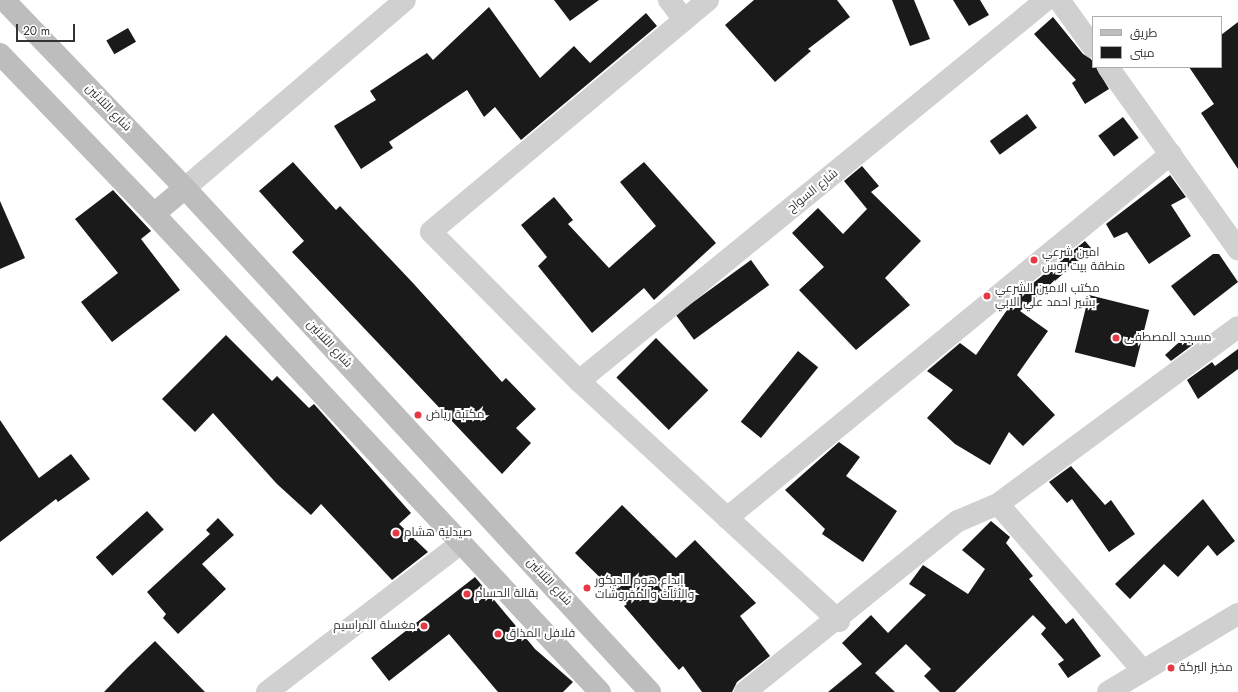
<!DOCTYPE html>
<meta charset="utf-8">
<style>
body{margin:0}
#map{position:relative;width:1238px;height:692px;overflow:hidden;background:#fff;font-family:Jost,Cairo,sans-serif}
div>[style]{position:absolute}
.building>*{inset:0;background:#1a1a1a;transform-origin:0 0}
.street>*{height:22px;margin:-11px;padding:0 11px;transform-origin:11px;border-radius:11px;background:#d0d0d0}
.secondary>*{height:22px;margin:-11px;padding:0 11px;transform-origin:11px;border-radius:11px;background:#bdbdbd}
.dots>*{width:11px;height:11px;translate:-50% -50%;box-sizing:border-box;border:2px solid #fff;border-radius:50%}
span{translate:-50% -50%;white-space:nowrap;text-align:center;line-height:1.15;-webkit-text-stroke:4px #fff;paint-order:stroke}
.street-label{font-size:12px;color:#333}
.poi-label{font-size:12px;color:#333}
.left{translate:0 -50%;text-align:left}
.right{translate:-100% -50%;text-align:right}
.legend{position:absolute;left:1092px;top:16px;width:130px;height:52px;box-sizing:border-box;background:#fff;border:1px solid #adadad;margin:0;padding:5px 7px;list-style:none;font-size:12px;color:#333}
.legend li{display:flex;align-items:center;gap:8px;height:20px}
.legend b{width:20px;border:1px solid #adadad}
.scale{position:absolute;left:16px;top:24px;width:59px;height:18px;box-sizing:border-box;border:2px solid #333;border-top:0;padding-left:5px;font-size:12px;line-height:14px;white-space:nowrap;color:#333;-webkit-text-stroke:3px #fff;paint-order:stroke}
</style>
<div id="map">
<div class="building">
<i style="clip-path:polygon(554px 0,599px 0,570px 21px)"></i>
<i style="clip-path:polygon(754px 0,837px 0,850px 17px,808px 49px,811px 51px,775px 82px,725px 25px)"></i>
<i style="clip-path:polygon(892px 0,914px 0,930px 39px,910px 46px)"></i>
<i style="clip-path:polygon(953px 0,980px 0,989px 15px,969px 26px)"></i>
<i style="clip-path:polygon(489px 7px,540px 78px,574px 46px,590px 63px,646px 13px,657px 26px,521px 140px,495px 107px,484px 117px,467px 90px,389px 142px,393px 148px,361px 169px,334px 126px,376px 100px,370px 91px,427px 53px,433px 60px)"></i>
<i style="clip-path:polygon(1053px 17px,1083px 54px,1091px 59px,1109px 89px,1085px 104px,1072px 83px,1076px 80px,1034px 34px)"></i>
<i style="clip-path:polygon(1238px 22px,1238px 169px,1201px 113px,1214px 104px,1189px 67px,1221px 67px,1221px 35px)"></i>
<i style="left:128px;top:28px;width:16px;height:25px;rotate:60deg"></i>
<i style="left:1027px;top:114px;width:17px;height:46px;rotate:54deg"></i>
<i style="left:1123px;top:117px;width:26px;height:31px;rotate:53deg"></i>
<i style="clip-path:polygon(293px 162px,336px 210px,340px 206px,413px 283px,502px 382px,506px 378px,536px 409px,516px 428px,531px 443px,502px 474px,292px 252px,304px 241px,259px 191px)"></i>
<i style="clip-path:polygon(644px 162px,716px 243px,654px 300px,644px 288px,592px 333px,538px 266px,547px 257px,521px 225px,554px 197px,573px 220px,568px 224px,609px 268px,656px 226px,620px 182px)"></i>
<i style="clip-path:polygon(862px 166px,879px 186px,871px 192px,921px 241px,885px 278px,910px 305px,856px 350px,799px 290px,824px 267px,792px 233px,818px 208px,843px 234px,867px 209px,844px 181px)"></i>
<i style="clip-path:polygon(1170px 175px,1186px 197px,1171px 205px,1191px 236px,1149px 264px,1127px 232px,1114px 238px,1106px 224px)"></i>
<i style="clip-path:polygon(113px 190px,151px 231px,141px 239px,180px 290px,112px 342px,81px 302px,118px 273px,75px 219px)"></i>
<i style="clip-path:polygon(0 201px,25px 258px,0 269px)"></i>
<i style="clip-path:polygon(1085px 241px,1092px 249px,1020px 311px,1048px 331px,1017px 375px,1055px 415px,1023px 446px,1009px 432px,990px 465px,955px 444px,927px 418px,953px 390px,927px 371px,960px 343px,976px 355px,1016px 297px)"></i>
<i style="clip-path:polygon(1213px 254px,1219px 254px,1238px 282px,1194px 316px,1171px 286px)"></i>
<i style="left:751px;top:260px;width:31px;height:93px;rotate:54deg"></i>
<i style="left:1089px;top:295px;width:62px;height:59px;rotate:14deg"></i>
<i style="clip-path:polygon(226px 335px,272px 381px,277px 376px,309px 408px,314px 404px,411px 513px,399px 524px,428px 552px,392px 580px,321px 504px,311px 515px,277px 484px,213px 413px,195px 432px,162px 399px)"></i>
<i style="clip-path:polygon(1187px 335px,1195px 343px,1171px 361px,1165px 355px)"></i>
<i style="left:656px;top:338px;width:74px;height:56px;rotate:45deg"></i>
<i style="clip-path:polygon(1238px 349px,1238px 369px,1198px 399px,1187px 380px,1212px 362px,1215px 366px)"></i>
<i style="left:798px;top:351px;width:26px;height:91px;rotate:39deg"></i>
<i style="clip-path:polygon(0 420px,39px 478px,71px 454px,90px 479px,58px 502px,56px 499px,0 542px)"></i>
<i style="clip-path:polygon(839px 442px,860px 457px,846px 476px,897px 511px,863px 562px,822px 534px,825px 529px,785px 490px)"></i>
<i style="clip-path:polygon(1071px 466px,1105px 505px,1111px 500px,1135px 534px,1109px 552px,1072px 499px,1067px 503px,1049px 482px)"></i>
<i style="clip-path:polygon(1203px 499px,1235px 541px,1217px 556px,1208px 545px,1178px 577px,1164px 564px,1130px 599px,1115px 584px)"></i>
<i style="clip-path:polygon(622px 505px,676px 558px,695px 540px,756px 603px,740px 616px,770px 656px,737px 682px,732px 692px,702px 692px,683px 666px,679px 670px,624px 606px,627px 604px,575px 553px)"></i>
<i style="left:147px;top:511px;width:25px;height:69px;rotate:48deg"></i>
<i style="clip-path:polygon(218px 518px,234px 535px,202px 564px,226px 589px,178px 634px,163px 618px,166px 614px,147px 592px,210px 534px,206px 530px)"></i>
<i style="clip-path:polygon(991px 521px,1010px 537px,1006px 543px,1033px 576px,1029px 579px,1066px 624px,1073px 618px,1101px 656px,1068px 678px,1058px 664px,1064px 660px,1041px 634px,1046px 628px,1033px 615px,955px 692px,940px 692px,924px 676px,931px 669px,906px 644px,875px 673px,895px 692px,828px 692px,862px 664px,842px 643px,871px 615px,888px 633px,926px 595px,909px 584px,923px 565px,968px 594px,985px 569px,962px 550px)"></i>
<i style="clip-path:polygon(475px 577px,535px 649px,573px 682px,563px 692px,498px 692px,449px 634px,389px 681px,371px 658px)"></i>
<i style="clip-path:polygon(155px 641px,205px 692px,104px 692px,127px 668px)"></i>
</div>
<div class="street">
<i style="left:669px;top:0;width:25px;rotate:53deg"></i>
<i style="left:708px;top:0;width:361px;rotate:140.1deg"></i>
<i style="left:431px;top:232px;width:210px;rotate:45.2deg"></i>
<i style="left:579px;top:381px;width:354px;rotate:42.7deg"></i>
<i style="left:1059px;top:0;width:58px;rotate:54.1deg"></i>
<i style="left:1108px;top:67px;width:224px;rotate:54.5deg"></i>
<i style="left:185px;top:188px;width:289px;rotate:-40.5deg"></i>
<i style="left:579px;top:381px;width:603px;rotate:-39.21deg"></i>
<i style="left:998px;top:504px;width:221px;rotate:49deg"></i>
<i style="left:727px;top:518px;width:574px;rotate:-39.35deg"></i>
<i style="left:267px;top:692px;width:245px;rotate:-37.5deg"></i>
<i style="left:745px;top:692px;width:273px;rotate:-38.8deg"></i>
<i style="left:958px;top:521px;width:43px;rotate:-23deg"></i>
<i style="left:998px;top:504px;width:298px;rotate:-36.4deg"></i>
<i style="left:1108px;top:692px;width:152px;rotate:-31deg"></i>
</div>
<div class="secondary">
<i style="left:4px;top:0;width:261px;rotate:46.1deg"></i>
<i style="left:185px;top:188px;width:686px;rotate:47.3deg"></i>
<i style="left:0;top:54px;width:222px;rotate:46.1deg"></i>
<i style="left:154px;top:214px;width:654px;rotate:46.98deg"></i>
<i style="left:154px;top:214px;width:40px;rotate:-40deg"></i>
</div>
<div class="dots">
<i style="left:1034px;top:260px;background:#e63946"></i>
<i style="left:987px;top:296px;background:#e63946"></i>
<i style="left:1116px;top:338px;background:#e63946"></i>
<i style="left:418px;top:415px;background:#e63946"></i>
<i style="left:396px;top:533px;background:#e63946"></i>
<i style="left:587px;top:588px;background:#e63946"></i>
<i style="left:467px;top:594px;background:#e63946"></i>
<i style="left:424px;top:626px;background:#e63946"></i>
<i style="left:498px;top:634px;background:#e63946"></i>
<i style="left:1171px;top:668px;background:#e63946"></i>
</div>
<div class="street-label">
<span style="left:108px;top:108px;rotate:46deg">شارع الثلاثين</span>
<span style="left:813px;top:191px;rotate:-39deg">شارع السواح</span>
<span style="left:329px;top:344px;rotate:47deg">شارع الثلاثين</span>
<span style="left:549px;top:582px;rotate:47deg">شارع الثلاثين</span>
</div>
<div class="poi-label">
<span class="left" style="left:1042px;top:260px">امين شرعي<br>منطقة بيت بوس</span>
<span class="left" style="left:995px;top:296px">مكتب الامين الشرعي<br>بشير احمد علي الابي</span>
<span class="left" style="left:1124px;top:338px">مسجد المصطفى</span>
<span class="left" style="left:426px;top:415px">مكتبة رياض</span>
<span class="left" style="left:404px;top:533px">صيدلية هشام</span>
<span class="left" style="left:595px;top:588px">إبداع هوم للديكور<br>والأثاث والمفروشات</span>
<span class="left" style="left:475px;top:594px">بقالة الحسام</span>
<span class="right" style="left:416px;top:626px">مغسلة المراسيم</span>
<span class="left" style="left:506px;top:634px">فلافل المذاق</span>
<span class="left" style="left:1179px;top:668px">مخبز البركة</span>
</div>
<ul class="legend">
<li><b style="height:5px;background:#bdbdbd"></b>طريق</li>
<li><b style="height:11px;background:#1a1a1a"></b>مبنى</li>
</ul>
<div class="scale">20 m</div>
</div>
